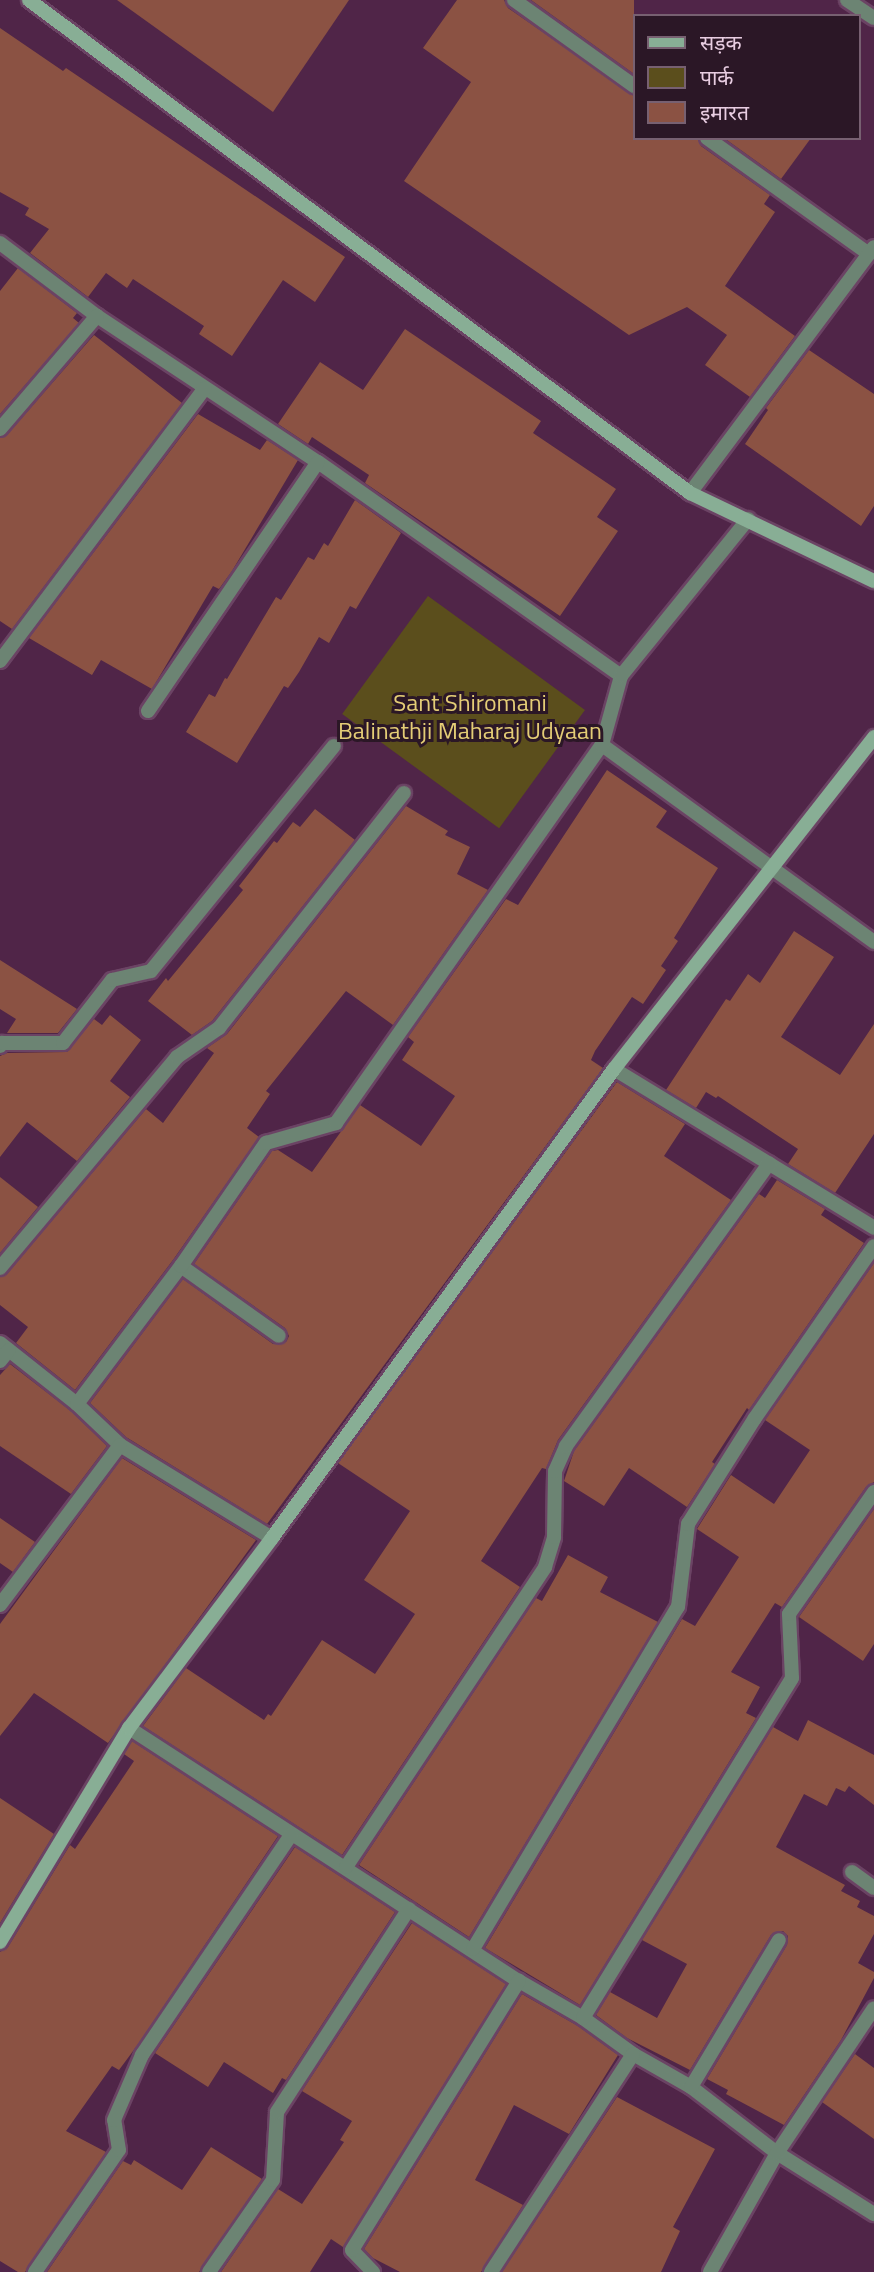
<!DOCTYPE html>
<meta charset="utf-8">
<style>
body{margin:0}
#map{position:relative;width:874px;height:2272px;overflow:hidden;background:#502548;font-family:"Titillium Web","Noto Sans Devanagari",sans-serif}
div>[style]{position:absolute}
.green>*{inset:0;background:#5b4e1c;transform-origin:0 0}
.building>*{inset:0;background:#8b5243}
.roads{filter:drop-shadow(2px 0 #6b4364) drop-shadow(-2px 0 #6b4364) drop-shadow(0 2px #6b4364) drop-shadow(0 -2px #6b4364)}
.street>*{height:14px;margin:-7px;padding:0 7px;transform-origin:7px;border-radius:7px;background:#6c8473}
.secondary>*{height:14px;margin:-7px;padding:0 7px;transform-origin:7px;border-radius:7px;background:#88ae95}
span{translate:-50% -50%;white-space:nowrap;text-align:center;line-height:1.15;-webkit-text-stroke:6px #2b1726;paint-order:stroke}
.park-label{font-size:24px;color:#e4cd76}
.legend{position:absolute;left:633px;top:14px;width:228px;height:126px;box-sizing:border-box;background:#2b1726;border:2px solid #776071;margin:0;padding:9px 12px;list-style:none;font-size:21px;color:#e8cde1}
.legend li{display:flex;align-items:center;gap:14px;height:35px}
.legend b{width:35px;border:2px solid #776071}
</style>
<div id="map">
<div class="green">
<i style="left:428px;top:596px;width:194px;height:146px;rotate:36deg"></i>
</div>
<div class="building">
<i style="clip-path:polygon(117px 0,349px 0,273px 112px)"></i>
<i style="clip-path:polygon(457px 0,504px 0,508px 8px,634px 95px,634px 138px,698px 138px,701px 146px,770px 195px,764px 204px,775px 212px,725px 286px,795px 336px,750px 397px,705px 365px,727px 335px,687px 307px,629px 335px,404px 181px,471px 82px,423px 48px)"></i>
<i style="clip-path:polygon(531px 0,634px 0,634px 74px)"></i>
<i style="clip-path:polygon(0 28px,63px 71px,66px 68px,345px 257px,315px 302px,283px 280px,232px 356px,199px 334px,204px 326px,133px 279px,127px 288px,106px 273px,88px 297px,30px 253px,49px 229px,25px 215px,29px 208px,0 192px)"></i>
<i style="clip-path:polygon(724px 138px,811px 138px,781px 179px)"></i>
<i style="clip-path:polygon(18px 268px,77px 313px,73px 318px,79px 323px,0 414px,0 291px)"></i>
<i style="clip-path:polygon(405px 329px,541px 421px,533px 433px,616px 489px,597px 517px,618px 531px,560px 616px,365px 483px,369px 475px,312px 437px,308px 444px,278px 424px,320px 362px,363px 390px)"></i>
<i style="clip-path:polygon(94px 335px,182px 403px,12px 629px,0 621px,0 438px,7px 435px)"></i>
<i style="clip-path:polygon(809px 350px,874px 394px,874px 506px,861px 526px,745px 444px,768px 410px,766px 408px)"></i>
<i style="clip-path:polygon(198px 414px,260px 450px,267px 440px,298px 460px,232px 571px,219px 589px,213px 586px,152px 689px,101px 660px,92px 675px,29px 638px)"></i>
<i style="clip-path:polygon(355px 500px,401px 533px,356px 609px,350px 606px,329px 643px,319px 637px,299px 672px,288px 688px,284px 686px,237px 763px,186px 732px,209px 694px,215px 697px,225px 678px,227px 679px,276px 597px,281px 600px,308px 557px,314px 560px,324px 543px,328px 546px)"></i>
<i style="clip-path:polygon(607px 770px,667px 811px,656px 827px,718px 868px,674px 938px,678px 941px,661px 966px,666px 970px,643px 1004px,632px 997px,595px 1051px,591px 1060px,603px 1068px,267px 1524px,126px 1437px,90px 1403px,183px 1279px,273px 1344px,286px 1342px,289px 1336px,285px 1328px,194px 1264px,272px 1151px,278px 1150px,312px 1172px,360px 1105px,421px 1146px,455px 1096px,402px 1060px,414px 1042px,408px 1037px,506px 899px,518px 905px)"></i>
<i style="clip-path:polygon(406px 806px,448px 831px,445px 835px,470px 847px,457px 874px,488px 890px,393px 1025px,346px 991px,266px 1091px,270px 1094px,247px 1128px,259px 1137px,173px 1260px,75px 1390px,16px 1343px,28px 1327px,0 1305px,0 1277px,7px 1274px,146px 1109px,163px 1123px,214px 1053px,207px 1048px,227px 1034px)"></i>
<i style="clip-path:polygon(315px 809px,355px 840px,212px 1021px,192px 1035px,148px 1001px,166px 978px,168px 981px,243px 890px,239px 886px,274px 841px,277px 843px,293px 822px,300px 827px)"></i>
<i style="clip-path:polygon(794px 931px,834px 957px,781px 1037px,840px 1075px,874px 1024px,874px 1134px,835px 1193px,788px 1164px,798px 1149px,718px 1096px,716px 1098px,706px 1092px,696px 1108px,666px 1090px,726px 999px,730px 1001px,748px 974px,760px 983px)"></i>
<i style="clip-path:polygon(0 960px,77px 1009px,58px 1033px,7px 1033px,16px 1019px,0 1009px)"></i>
<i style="clip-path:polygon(110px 1015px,141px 1040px,110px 1081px,130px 1097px,77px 1161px,27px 1122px,0 1157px,0 1056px,7px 1053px,67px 1052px,94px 1019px,102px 1025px)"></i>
<i style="clip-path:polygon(617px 1082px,685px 1124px,664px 1156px,731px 1200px,558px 1440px,546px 1469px,542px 1468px,481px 1561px,520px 1587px,342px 1855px,143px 1726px,186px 1668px,264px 1720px,268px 1714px,271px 1716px,322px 1640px,375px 1674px,415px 1614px,364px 1580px,410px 1511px,338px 1463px)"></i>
<i style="clip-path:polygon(0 1177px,38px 1207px,0 1253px)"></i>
<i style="clip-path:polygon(777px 1180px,825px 1209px,821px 1215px,864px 1243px,749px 1410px,747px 1408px,712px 1462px,715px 1464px,687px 1507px,629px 1468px,604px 1506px,564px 1481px,574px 1451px,759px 1194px,765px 1198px)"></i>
<i style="clip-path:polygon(874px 1263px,874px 1482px,866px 1487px,782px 1607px,775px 1603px,731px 1672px,760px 1687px,746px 1713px,756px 1718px,580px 2005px,485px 1948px,682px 1619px,695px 1626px,739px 1557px,697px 1529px,731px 1475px,774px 1504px,810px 1450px,765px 1420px)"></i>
<i style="clip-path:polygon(10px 1364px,71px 1411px,107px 1446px,71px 1494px,0 1446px,0 1375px)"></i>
<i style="clip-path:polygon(122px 1458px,256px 1540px,108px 1743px,34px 1693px,0 1736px,0 1624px)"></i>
<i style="clip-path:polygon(874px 1509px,874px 1644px,863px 1661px,799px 1617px)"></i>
<i style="clip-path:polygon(0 1518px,35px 1542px,13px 1572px,0 1563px)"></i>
<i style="clip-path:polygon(568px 1555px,608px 1577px,600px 1592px,658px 1622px,469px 1937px,359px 1865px,536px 1598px,542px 1601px)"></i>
<i style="clip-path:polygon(808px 1720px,874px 1755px,874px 1805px,849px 1786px,845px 1792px,836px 1788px,827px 1806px,804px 1794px,776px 1847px,845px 1885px,841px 1891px,860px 1901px,857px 1907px,874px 1916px,874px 1934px,858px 1963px,874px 1972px,874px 1978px,841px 2040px,784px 2125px,726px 2094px,728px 2090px,707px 2079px,787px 1945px,788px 1936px,783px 1931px,771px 1935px,690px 2070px,627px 2038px,596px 2015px,610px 1992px,657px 2018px,687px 1964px,642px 1940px,773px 1727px,798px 1741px)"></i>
<i style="clip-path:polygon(132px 1741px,278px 1836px,139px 2043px,119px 2070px,112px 2066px,66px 2131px,106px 2152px,25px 2272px,18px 2272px,0 2261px,0 1952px,8px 1947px,70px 1845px,75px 1849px,134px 1761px,124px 1754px)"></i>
<i style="clip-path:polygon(0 1798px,54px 1834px,0 1923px)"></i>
<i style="clip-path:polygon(295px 1847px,395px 1912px,286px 2080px,282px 2078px,273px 2093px,224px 2062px,208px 2087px,155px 2053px)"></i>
<i style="clip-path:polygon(412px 1923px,506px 1984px,343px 2247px,331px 2239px,310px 2272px,221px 2272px,278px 2189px,302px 2204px,344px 2142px,340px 2140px,352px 2121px,302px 2091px)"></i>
<i style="clip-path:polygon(522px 1994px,578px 2026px,618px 2055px,569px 2134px,514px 2105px,475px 2180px,523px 2205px,481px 2272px,400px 2272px,373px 2258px,364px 2249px)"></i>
<i style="clip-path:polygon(855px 2054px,874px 2068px,874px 2139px,822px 2102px)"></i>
<i style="clip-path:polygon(617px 2097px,715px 2149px,673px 2227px,680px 2231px,661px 2272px,502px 2272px)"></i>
<i style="clip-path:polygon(211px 2147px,262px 2179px,199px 2272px,47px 2272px,123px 2161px,131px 2165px,134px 2160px,182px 2190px)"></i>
</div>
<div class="roads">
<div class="street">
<i style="left:514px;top:0;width:148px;rotate:35.6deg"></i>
<i style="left:847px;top:0;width:32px;rotate:34deg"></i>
<i style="left:707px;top:138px;width:199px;rotate:35.6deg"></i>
<i style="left:0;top:243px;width:121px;rotate:37deg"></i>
<i style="left:97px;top:316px;width:265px;rotate:33.5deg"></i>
<i style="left:318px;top:462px;width:371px;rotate:35.2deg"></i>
<i style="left:0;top:429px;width:149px;rotate:-49.4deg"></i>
<i style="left:690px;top:493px;width:307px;rotate:-53.2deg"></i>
<i style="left:0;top:661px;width:341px;rotate:-53.1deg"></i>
<i style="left:148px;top:711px;width:301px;rotate:-55.7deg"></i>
<i style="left:602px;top:745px;width:336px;rotate:35.9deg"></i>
<i style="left:0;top:1046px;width:4px;rotate:-56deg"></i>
<i style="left:2px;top:1043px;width:61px"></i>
<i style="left:63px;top:1043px;width:80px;rotate:-52.1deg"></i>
<i style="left:112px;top:980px;width:40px;rotate:-13deg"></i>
<i style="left:151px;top:971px;width:290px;rotate:-50.9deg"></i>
<i style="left:614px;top:1069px;width:305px;rotate:31.4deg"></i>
<i style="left:181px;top:1266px;width:120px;rotate:35.5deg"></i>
<i style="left:0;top:1268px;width:275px;rotate:-50deg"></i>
<i style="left:177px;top:1057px;width:51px;rotate:-34.6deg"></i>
<i style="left:219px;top:1028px;width:299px;rotate:-51.8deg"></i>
<i style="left:0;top:1343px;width:98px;rotate:38.4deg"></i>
<i style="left:77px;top:1404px;width:59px;rotate:43.6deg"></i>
<i style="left:120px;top:1445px;width:178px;rotate:31.5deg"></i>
<i style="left:0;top:1361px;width:14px;rotate:-51deg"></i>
<i style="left:77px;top:1404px;width:173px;rotate:-53deg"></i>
<i style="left:181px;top:1266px;width:150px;rotate:-55.4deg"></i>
<i style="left:266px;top:1143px;width:73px;rotate:-15.9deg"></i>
<i style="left:336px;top:1123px;width:462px;rotate:-54.9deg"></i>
<i style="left:602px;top:745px;width:72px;rotate:-74.6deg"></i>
<i style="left:621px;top:676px;width:202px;rotate:-51deg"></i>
<i style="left:0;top:1605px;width:200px;rotate:-53.1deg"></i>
<i style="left:129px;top:1728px;width:465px;rotate:33deg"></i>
<i style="left:519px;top:1981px;width:74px;rotate:30deg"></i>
<i style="left:583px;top:2018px;width:62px;rotate:35.8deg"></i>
<i style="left:633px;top:2054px;width:67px;rotate:29.6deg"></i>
<i style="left:691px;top:2087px;width:108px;rotate:37.5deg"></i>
<i style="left:777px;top:2153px;width:115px;rotate:32.2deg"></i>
<i style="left:346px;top:1867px;width:360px;rotate:-56.4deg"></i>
<i style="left:545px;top:1567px;width:31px;rotate:-73deg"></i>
<i style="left:554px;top:1537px;width:66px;rotate:-89.1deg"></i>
<i style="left:555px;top:1471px;width:27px;rotate:-66deg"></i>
<i style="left:566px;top:1446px;width:348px;rotate:-54.3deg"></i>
<i style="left:852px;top:1872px;width:27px;rotate:36deg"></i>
<i style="left:473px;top:1949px;width:399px;rotate:-59.1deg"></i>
<i style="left:678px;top:1607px;width:84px;rotate:-83.1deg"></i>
<i style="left:688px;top:1524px;width:125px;rotate:-57.7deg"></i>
<i style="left:755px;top:1418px;width:209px;rotate:-55.3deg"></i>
<i style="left:583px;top:2018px;width:399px;rotate:-58.4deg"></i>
<i style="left:792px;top:1678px;width:64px;rotate:-92.7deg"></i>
<i style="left:789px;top:1614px;width:149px;rotate:-55.1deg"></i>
<i style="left:691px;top:2087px;width:171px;rotate:-59.1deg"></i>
<i style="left:35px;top:2272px;width:148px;rotate:-55.5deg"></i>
<i style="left:119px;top:2150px;width:30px;rotate:-99deg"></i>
<i style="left:114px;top:2120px;width:71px;rotate:-66.7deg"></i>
<i style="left:142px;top:2055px;width:266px;rotate:-55.9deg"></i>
<i style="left:209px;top:2272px;width:112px;rotate:-55.2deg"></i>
<i style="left:273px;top:2180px;width:68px;rotate:-86.6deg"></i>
<i style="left:277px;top:2112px;width:242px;rotate:-57deg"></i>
<i style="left:373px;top:2272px;width:30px;rotate:-134deg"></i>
<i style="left:352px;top:2250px;width:317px;rotate:-58.2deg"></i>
<i style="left:491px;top:2272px;width:260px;rotate:-56.9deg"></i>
<i style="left:710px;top:2272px;width:137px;rotate:-60.6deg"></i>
<i style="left:777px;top:2153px;width:174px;rotate:-56.2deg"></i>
</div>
<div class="secondary">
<i style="left:29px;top:0;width:825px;rotate:36.72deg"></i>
<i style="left:690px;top:493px;width:204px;rotate:25.6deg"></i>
<i style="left:0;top:1942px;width:250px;rotate:-58.9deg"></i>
<i style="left:129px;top:1728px;width:238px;rotate:-53deg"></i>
<i style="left:272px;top:1538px;width:580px;rotate:-53.9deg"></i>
<i style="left:614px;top:1069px;width:422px;rotate:-51.9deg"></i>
</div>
</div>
<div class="park-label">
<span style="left:470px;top:717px">Sant Shiromani<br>Balinathji Maharaj Udyaan</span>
</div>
<ul class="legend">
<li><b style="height:9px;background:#88ae95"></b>सड़क</li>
<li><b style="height:19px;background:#5b4e1c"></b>पार्क</li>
<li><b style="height:19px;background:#8b5243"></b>इमारत</li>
</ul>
</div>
